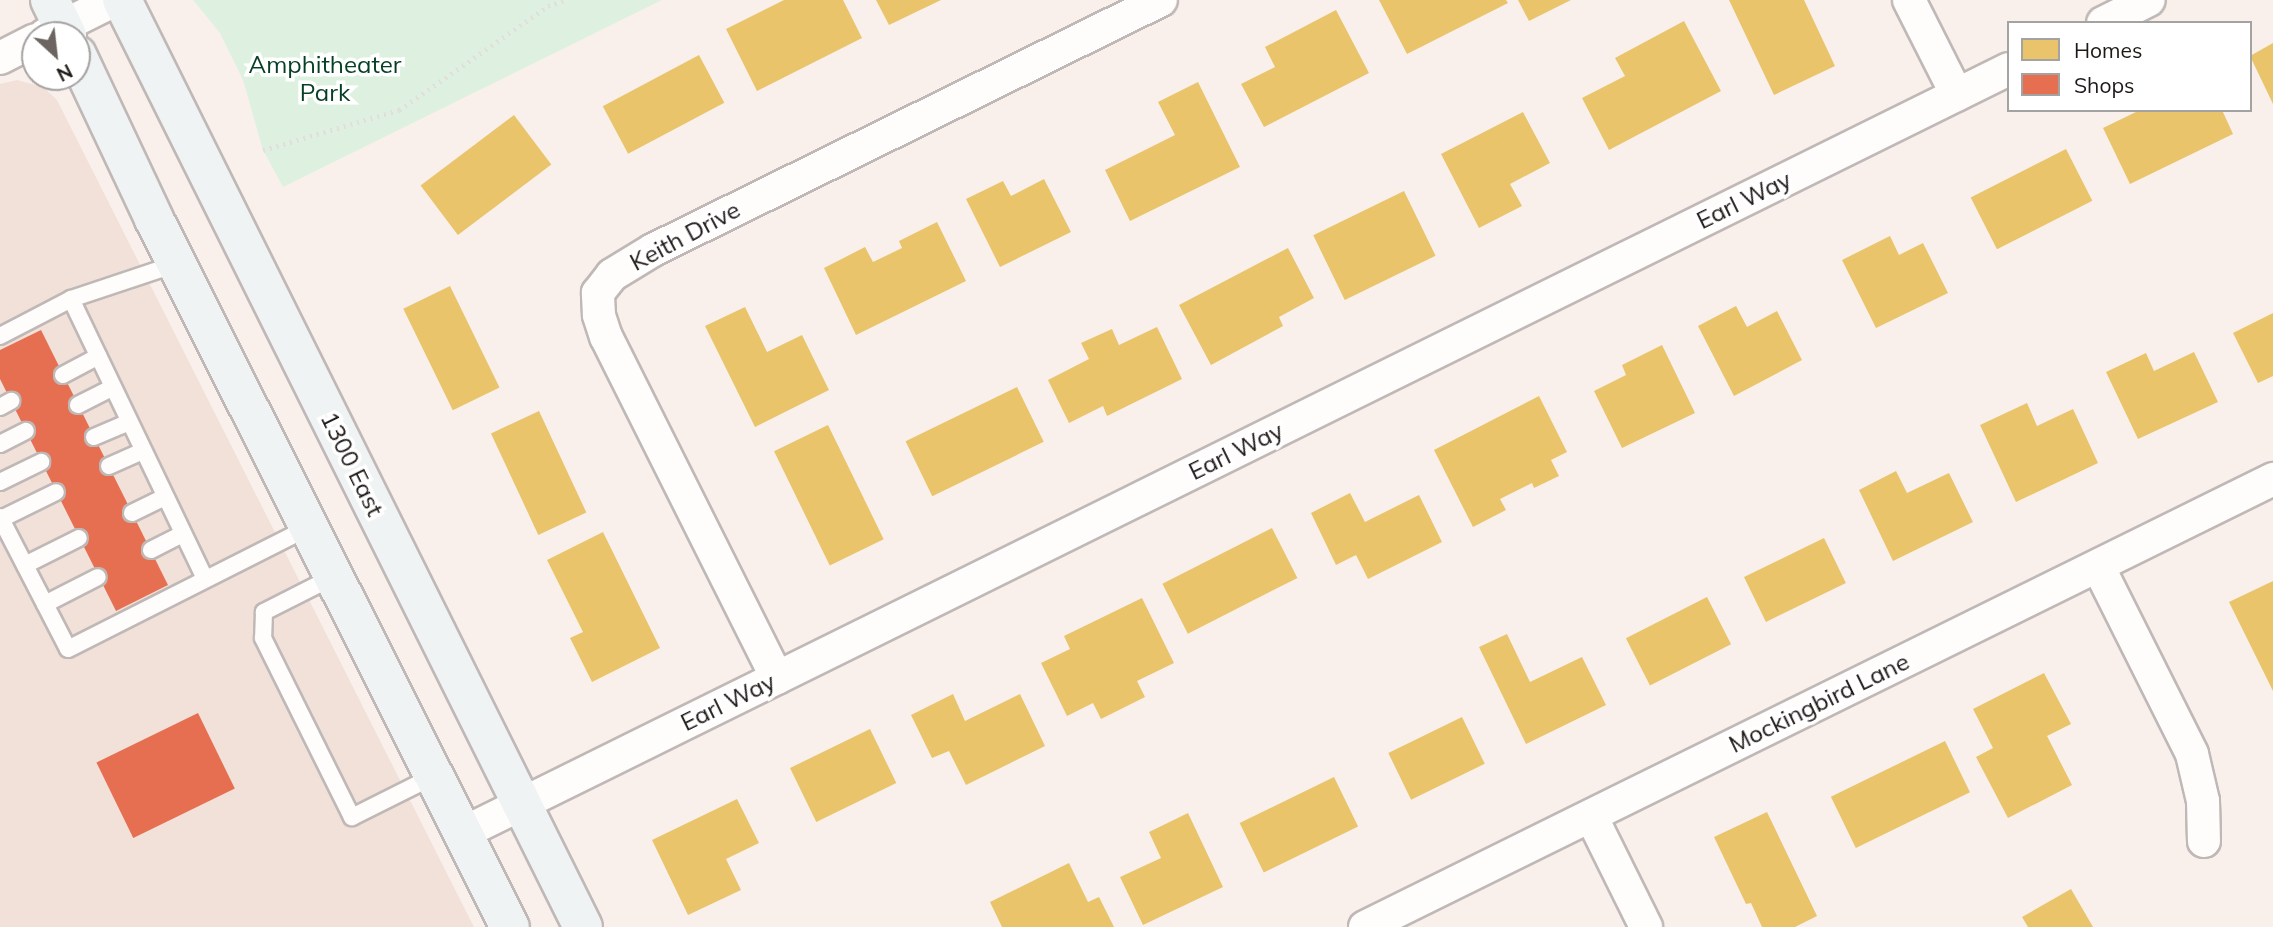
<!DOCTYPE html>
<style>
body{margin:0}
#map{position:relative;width:2273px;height:927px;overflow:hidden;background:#f9f0ec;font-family:Mulish,sans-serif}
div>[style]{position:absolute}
.built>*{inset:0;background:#f1e1d9}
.green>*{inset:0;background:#def1e0}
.homes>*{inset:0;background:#e9c46a;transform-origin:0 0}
.shops>*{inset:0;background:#e76f51;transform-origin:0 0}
.path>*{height:4.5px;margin-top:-2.25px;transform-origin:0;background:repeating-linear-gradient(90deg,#e1dedd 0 2px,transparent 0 7px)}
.roads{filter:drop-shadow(2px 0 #bfb8b6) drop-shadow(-2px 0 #bfb8b6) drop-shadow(0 2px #bfb8b6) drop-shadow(0 -2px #bfb8b6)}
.service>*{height:16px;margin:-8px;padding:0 8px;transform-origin:8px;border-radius:8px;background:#fefdfc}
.minor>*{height:32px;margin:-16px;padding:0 16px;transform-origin:16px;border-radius:16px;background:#fefdfc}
.primary>*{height:38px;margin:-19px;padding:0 19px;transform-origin:19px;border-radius:19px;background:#f0f3f4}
span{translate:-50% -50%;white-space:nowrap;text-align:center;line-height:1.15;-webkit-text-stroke:7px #fff;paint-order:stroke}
.park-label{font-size:24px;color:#073f25}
.street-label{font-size:24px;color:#1e1916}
.legend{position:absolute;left:2007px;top:21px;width:245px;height:91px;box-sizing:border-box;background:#fff;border:2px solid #a5a3a2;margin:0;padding:9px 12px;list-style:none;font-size:21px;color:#1e1916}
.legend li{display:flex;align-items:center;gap:14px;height:35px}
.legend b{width:35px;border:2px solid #a5a3a2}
.north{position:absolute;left:21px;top:21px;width:70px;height:70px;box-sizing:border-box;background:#fff;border:2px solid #a5a3a2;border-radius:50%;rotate:153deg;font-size:19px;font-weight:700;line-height:28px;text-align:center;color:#1e1916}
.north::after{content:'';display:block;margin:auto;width:24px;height:32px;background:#6b6461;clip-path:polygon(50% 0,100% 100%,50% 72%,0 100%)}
</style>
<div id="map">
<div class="built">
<i style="clip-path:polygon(17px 80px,43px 87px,57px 100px,474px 927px,0 927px,0 84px)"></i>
</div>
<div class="green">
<i style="clip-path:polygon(193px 0,662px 0,283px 187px,263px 150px,243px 80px,220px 33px)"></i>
</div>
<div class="homes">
<i style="clip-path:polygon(784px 0,843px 0,862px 38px,757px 91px,726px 29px)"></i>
<i style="clip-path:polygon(876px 0,941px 0,889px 25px)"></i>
<i style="clip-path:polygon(1379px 0,1506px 0,1508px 3px,1407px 54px)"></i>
<i style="clip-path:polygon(1518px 0,1571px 0,1529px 21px)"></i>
<i style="clip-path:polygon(1729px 0,1804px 0,1835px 66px,1774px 95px)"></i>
<i style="clip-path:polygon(1336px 10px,1369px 73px,1264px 127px,1241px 84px,1275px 67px,1265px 47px)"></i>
<i style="clip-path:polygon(1684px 21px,1721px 91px,1609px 150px,1582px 98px,1625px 76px,1615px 58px)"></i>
<i style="clip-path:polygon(2273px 43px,2273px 104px,2250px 56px)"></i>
<i style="left:699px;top:55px;width:54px;height:109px;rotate:62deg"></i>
<i style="clip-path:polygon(1198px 82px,1240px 167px,1130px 221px,1105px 170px,1175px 135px,1158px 102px)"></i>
<i style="clip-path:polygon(2140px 110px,2222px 110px,2233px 134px,2130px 184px,2103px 128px)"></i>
<i style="clip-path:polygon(1523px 112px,1550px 163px,1510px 184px,1522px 206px,1479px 228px,1441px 154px)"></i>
<i style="left:514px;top:115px;width:62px;height:117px;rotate:53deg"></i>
<i style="left:2066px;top:149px;width:58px;height:107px;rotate:63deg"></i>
<i style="clip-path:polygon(1044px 179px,1071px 232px,1000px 267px,966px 199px,1003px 181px,1011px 196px)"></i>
<i style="left:1404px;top:191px;width:72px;height:101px;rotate:64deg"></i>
<i style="clip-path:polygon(937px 222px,966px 281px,856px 335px,824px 268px,865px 247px,873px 262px,902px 248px,899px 241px)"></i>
<i style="clip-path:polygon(1890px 236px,1899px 255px,1923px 243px,1948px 293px,1876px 328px,1842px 260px)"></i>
<i style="clip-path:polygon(1288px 248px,1314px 298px,1279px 317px,1283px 326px,1211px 365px,1179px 305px)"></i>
<i style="left:450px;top:286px;width:113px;height:52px;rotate:64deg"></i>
<i style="clip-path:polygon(1736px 306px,1747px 327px,1777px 311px,1802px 360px,1734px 396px,1698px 326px)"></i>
<i style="clip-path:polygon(745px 307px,767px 352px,802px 335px,829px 390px,755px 427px,705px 326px)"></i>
<i style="clip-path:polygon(2273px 313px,2273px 376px,2258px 383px,2233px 333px)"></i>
<i style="clip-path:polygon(1157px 327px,1182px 379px,1107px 416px,1103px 406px,1069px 423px,1048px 380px,1089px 359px,1081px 343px,1112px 329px,1119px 345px)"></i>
<i style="clip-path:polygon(1662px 345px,1695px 413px,1622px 448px,1594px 391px,1626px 375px,1622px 365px)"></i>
<i style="clip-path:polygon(2194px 352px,2218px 402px,2138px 439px,2106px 372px,2146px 353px,2154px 371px)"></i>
<i style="left:1017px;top:387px;width:61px;height:124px;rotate:64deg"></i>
<i style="clip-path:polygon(1539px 396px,1567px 452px,1551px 460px,1559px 476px,1534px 488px,1532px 483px,1500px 499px,1506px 510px,1473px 527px,1434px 450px)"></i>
<i style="clip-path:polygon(2027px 403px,2037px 426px,2073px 409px,2098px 463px,2016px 502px,1980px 425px)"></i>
<i style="left:539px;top:411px;width:112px;height:53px;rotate:65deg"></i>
<i style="left:828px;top:425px;width:127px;height:60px;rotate:64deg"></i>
<i style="clip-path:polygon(1896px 471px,1907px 493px,1949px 473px,1973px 522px,1893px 561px,1859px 490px)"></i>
<i style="clip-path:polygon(1350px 493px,1365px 522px,1419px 495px,1442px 542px,1368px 579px,1356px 555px,1336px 565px,1311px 513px)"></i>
<i style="left:1272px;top:528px;width:56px;height:123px;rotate:63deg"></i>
<i style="clip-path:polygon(603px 532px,660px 648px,592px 682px,570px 638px,583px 632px,547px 560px)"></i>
<i style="left:1824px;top:538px;width:50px;height:89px;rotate:64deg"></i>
<i style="clip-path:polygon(2273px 581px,2273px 691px,2229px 602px)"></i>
<i style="left:1707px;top:597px;width:53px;height:91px;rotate:63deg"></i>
<i style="clip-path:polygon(1142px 598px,1174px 663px,1137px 681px,1145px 697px,1101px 719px,1093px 703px,1067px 716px,1041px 663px,1070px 649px,1064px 636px)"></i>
<i style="clip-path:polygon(1507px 634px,1530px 682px,1582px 657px,1606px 705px,1526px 744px,1479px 647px)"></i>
<i style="clip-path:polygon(2044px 673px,2071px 724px,2047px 736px,2072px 785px,2008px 818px,1976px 757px,1993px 748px,1973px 709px)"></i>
<i style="clip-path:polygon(953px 694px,965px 721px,1020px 694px,1045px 746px,966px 785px,949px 751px,932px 758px,911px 715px)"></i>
<i style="left:1462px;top:717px;width:52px;height:82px;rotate:64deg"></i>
<i style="left:870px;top:729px;width:60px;height:89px;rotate:64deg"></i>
<i style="left:1945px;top:741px;width:57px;height:127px;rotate:64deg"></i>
<i style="left:1334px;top:777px;width:55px;height:105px;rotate:64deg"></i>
<i style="clip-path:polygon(737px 799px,759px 843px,726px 859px,741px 890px,688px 915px,652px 840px)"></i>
<i style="clip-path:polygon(1767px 812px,1817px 916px,1795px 927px,1762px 927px,1751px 903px,1746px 904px,1714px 837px)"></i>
<i style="clip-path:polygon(1188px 813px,1223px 887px,1143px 925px,1120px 877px,1161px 858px,1149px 832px)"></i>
<i style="clip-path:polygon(1069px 863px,1088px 902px,1099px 897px,1114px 927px,1002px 927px,990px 902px)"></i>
<i style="clip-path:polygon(2071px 889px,2093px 927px,2028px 927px,2022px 917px)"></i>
</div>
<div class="shops">
<i style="clip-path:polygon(41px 330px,168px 585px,116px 611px,0 379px,0 350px)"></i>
<i style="left:198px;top:713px;width:84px;height:113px;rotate:64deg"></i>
</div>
<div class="path">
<i style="left:263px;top:150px;width:142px;rotate:-16.4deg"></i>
<i style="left:399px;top:110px;width:182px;rotate:-34.9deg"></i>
<i style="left:548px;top:6px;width:18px;rotate:-19deg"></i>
</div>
<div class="roads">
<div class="service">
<i style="left:71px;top:299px;width:310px;rotate:64.4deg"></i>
<i style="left:0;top:336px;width:80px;rotate:-27.5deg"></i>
<i style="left:71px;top:299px;width:111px;rotate:-18.4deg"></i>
<i style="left:63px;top:375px;width:40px;rotate:-28deg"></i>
<i style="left:78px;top:405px;width:39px;rotate:-27deg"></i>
<i style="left:0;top:407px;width:13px;rotate:-29deg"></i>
<i style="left:94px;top:437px;width:38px;rotate:-23deg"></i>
<i style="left:0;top:444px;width:29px;rotate:-27deg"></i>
<i style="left:109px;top:466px;width:37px;rotate:-24deg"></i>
<i style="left:0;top:482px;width:46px;rotate:-26deg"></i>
<i style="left:132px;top:513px;width:37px;rotate:-26deg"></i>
<i style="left:0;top:517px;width:148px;rotate:62.7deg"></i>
<i style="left:68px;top:649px;width:270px;rotate:-26.8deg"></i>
<i style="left:1px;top:519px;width:61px;rotate:-26.1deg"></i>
<i style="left:151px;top:550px;width:35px;rotate:-27deg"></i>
<i style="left:25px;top:565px;width:60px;rotate:-26.6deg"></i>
<i style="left:335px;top:576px;width:80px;rotate:153.1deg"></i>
<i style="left:264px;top:612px;width:26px;rotate:92deg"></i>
<i style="left:263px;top:638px;width:200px;rotate:63.6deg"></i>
<i style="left:352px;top:817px;width:92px;rotate:-26.6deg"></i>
<i style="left:45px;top:604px;width:59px;rotate:-27deg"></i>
</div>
<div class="minor">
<i style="left:1909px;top:0;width:106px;rotate:63.2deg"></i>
<i style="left:2103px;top:23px;width:51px;rotate:-26.6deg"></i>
<i style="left:45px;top:35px;width:78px;rotate:-26.6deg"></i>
<i style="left:0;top:58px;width:39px;rotate:-27deg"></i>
<i style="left:2098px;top:566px;width:210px;rotate:63.4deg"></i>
<i style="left:2192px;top:754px;width:48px;rotate:76.8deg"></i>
<i style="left:2203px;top:801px;width:40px;rotate:88.6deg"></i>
<i style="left:777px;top:678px;width:381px;rotate:-116.6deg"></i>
<i style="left:606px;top:337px;width:23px;rotate:-108deg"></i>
<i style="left:599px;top:315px;width:22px;rotate:-93deg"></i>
<i style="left:598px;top:293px;width:23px;rotate:-52deg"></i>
<i style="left:612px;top:275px;width:48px;rotate:-31.4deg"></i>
<i style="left:653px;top:250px;width:566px;rotate:-26.2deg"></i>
<i style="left:1591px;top:816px;width:124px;rotate:63.6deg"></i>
<i style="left:463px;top:833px;width:1724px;rotate:-26.3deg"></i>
<i style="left:1365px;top:927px;width:1013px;rotate:-26.26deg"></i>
</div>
<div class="primary">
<i style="left:50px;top:0;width:39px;rotate:64deg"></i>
<i style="left:122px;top:0;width:1035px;rotate:63.56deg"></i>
<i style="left:77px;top:55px;width:181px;rotate:64.8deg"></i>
<i style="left:154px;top:219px;width:792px;rotate:63.31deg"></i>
</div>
</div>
<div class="park-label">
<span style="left:325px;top:79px">Amphitheater<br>Park</span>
</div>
<div class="street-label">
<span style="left:1744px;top:200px;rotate:-26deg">Earl Way</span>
<span style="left:685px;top:236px;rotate:-28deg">Keith Drive</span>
<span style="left:1236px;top:451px;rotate:-26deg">Earl Way</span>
<span style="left:352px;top:464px;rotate:64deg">1300 East</span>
<span style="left:728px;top:702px;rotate:-26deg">Earl Way</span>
<span style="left:1819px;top:703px;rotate:-26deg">Mockingbird Lane</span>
</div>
<ul class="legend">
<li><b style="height:19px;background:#e9c46a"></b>Homes</li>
<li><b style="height:19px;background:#e76f51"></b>Shops</li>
</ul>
<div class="north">N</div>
</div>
